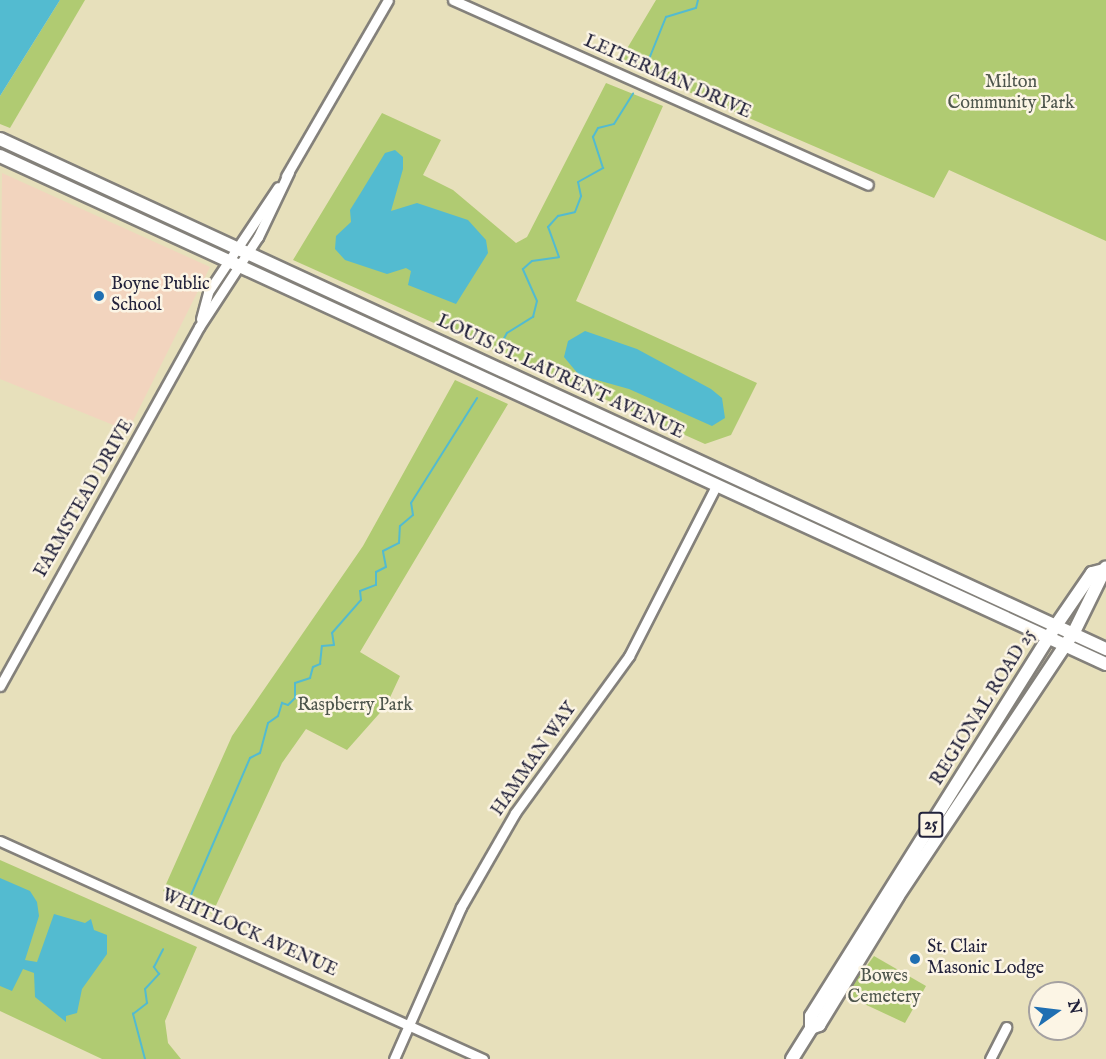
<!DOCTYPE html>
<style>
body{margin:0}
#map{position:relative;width:1106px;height:1059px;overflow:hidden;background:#e7e0bb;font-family:"IM FELL English",serif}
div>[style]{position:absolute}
.built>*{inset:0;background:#f2d4be}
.green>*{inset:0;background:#b0cb72}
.water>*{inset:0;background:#53bbd0}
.stream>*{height:2px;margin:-1px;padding:0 1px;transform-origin:1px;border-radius:1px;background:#53bbd0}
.roads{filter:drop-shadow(2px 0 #84817b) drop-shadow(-2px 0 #84817b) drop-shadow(0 2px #84817b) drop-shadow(0 -2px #84817b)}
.minor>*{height:9px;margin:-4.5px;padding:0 4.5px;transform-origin:4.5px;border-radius:4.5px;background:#fff}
.major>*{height:12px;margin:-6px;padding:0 6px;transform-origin:6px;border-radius:6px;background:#fff}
.dots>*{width:16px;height:16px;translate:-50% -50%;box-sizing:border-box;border:3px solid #fcf5e5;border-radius:50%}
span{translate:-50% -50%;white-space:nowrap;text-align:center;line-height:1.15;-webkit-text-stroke:5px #fcf5e5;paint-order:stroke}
.shield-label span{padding:2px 4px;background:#fcf5e5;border:2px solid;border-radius:4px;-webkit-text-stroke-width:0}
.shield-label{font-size:16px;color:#22223b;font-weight:700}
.street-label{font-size:18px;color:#22223b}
.park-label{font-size:18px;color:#4d554c}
.poi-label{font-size:18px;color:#22223b}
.left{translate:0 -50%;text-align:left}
.north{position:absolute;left:1028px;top:981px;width:60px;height:60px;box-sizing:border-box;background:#fcf5e5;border:2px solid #a5a1a1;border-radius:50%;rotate:76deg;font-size:16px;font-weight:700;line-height:24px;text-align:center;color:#22223b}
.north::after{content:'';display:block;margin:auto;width:21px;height:27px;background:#1f6fb2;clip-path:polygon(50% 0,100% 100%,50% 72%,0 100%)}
</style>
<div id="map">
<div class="built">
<i style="clip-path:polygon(2px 173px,210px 267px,128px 431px,0 379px)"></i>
</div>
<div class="green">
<i style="clip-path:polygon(60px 0,85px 0,10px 128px,0 124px,0 96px)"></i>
<i style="clip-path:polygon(656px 0,1106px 0,1106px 241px,949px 170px,934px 198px,619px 62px)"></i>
<i style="clip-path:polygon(606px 83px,663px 106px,576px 301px,757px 383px,731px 435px,705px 444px,293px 260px,382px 113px,441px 140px,423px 175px,453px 190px,516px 243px,527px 237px)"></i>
<i style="clip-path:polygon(455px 380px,508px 404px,360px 652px,400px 676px,386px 706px,347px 750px,306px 729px,282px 763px,212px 914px,163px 891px,232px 736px,363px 546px)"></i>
<i style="clip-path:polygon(0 860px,197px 947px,165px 1021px,168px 1043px,181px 1059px,102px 1059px,0 1011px)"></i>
<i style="clip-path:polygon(874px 956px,926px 986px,905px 1023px,845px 995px)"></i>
</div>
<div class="water">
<i style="clip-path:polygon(0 0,60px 0,0 96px)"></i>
<i style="clip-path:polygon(395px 150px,403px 157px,403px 169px,391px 211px,417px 203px,468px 220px,486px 240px,488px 253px,456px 304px,408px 285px,411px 271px,406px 268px,387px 274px,345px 260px,335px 249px,336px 236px,351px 222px,350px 210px,360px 194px,385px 153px)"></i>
<i style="clip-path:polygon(585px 331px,637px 349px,711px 389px,722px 398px,725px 418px,712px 426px,629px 389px,579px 375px,564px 357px,568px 341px)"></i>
<i style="clip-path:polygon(0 878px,30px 891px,37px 902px,39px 916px,25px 960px,37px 962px,54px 914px,85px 923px,91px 919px,94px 930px,107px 935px,107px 954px,82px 989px,77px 1013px,66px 1016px,66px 1022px,35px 997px,34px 973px,23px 969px,12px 991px,0 986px)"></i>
</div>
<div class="stream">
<i style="left:647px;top:64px;width:51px;rotate:-68deg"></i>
<i style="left:666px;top:17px;width:31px;rotate:-17deg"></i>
<i style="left:696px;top:8px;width:8px;rotate:-76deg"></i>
<i style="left:500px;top:346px;width:15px;rotate:-62deg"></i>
<i style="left:507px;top:333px;width:31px;rotate:-32deg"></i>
<i style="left:533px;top:317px;width:16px;rotate:-76deg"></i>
<i style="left:537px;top:301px;width:35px;rotate:-114deg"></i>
<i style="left:523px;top:269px;width:12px;rotate:-42deg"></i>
<i style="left:532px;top:261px;width:27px;rotate:-8deg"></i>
<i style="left:559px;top:257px;width:32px;rotate:-110deg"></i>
<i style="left:548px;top:227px;width:15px;rotate:-48deg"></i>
<i style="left:558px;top:216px;width:17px;rotate:-13deg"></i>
<i style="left:575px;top:212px;width:17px;rotate:-69deg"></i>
<i style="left:581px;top:196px;width:14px;rotate:-102deg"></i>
<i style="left:578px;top:182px;width:29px;rotate:-29deg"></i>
<i style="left:603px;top:168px;width:33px;rotate:-108deg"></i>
<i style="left:593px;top:137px;width:10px;rotate:-61deg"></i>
<i style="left:598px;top:128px;width:16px;rotate:-14deg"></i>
<i style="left:614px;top:124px;width:36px;rotate:-58deg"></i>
<i style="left:191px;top:895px;width:149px;rotate:-66.7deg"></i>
<i style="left:250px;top:758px;width:11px;rotate:-27deg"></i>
<i style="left:260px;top:753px;width:31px;rotate:-75deg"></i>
<i style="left:268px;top:723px;width:12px;rotate:-35deg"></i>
<i style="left:278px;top:716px;width:14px;rotate:-73deg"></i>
<i style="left:282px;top:703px;width:6px;rotate:18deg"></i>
<i style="left:288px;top:705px;width:10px;rotate:-45deg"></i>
<i style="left:295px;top:698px;width:15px;rotate:-90deg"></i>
<i style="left:295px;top:683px;width:16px;rotate:-18deg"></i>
<i style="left:310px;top:678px;width:11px;rotate:-75deg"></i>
<i style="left:313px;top:667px;width:8px;rotate:-23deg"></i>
<i style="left:320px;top:664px;width:18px;rotate:-84deg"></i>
<i style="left:322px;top:646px;width:12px;rotate:-5deg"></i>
<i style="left:334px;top:645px;width:12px;rotate:-99deg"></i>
<i style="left:332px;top:633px;width:44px;rotate:-48.7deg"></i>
<i style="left:361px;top:600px;width:9px;rotate:-96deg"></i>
<i style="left:360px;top:591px;width:17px;rotate:-21deg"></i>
<i style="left:376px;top:585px;width:13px;rotate:-90deg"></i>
<i style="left:376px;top:572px;width:11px;rotate:-27deg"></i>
<i style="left:386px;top:567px;width:16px;rotate:-101deg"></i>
<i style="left:383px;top:551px;width:18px;rotate:-27deg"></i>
<i style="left:399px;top:543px;width:17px;rotate:-87deg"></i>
<i style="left:400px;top:526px;width:17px;rotate:-40deg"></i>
<i style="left:413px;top:515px;width:12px;rotate:-99deg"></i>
<i style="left:411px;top:503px;width:124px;rotate:-57.8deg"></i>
<i style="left:145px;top:1059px;width:47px;rotate:-104.9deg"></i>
<i style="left:133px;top:1014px;width:18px;rotate:-38deg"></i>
<i style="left:147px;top:1003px;width:14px;rotate:-98deg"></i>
<i style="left:145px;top:989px;width:21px;rotate:-47deg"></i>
<i style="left:159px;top:974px;width:9px;rotate:-126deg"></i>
<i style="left:154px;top:967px;width:20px;rotate:-63deg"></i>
</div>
<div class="roads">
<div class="minor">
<i style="left:453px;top:0;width:454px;rotate:24deg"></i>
<i style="left:286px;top:176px;width:203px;rotate:-59.9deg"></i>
<i style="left:201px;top:319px;width:28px;rotate:-75deg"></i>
<i style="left:208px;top:292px;width:126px;rotate:-56.3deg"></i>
<i style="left:0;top:686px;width:410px;rotate:-61deg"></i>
<i style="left:199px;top:327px;width:108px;rotate:-56.8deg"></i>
<i style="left:258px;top:237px;width:72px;rotate:-64.5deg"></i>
<i style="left:0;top:841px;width:530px;rotate:24.29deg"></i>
<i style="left:394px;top:1059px;width:166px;rotate:-66.2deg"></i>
<i style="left:461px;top:907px;width:108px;rotate:-60.1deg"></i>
<i style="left:515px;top:813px;width:194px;rotate:-54deg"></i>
<i style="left:629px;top:656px;width:191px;rotate:-62.9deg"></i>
<i style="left:990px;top:1059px;width:36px;rotate:-63deg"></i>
</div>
<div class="major">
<i style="left:0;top:139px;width:1218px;rotate:24.76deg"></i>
<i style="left:0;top:156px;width:1217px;rotate:24.67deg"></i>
<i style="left:811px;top:1028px;width:9px;rotate:-21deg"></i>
<i style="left:819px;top:1025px;width:151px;rotate:-58.5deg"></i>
<i style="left:898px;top:896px;width:317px;rotate:-56.3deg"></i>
<i style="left:1074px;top:632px;width:72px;rotate:-63.8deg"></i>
<i style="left:792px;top:1059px;width:36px;rotate:-58deg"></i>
<i style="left:811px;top:1028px;width:12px;rotate:-90deg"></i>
<i style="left:811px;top:1016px;width:463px;rotate:-57.9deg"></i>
<i style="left:1057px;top:624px;width:62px;rotate:-55.5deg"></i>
<i style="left:1092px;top:573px;width:12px;rotate:-14deg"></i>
</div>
</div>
<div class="dots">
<i style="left:99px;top:296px;background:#1f6fb2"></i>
<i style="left:915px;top:959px;background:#1f6fb2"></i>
</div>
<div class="shield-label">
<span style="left:931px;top:825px">25</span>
</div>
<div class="street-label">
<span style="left:667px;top:78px;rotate:24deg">LEITERMAN DRIVE</span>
<span style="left:560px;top:378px;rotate:25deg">LOUIS ST. LAURENT AVENUE</span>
<span style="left:85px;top:499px;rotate:-60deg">FARMSTEAD DRIVE</span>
<span style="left:984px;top:708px;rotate:-58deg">REGIONAL ROAD 25</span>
<span style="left:535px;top:760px;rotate:-55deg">HAMMAN WAY</span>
<span style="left:249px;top:934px;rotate:24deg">WHITLOCK AVENUE</span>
</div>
<div class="park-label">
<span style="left:1011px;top:94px">Milton<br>Community Park</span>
<span style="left:355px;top:706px">Raspberry Park</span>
<span style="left:884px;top:988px">Bowes<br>Cemetery</span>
</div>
<div class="poi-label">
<span class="left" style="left:111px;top:296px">Boyne Public<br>School</span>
<span class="left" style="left:927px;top:959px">St. Clair<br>Masonic Lodge</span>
</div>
<div class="north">N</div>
</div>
